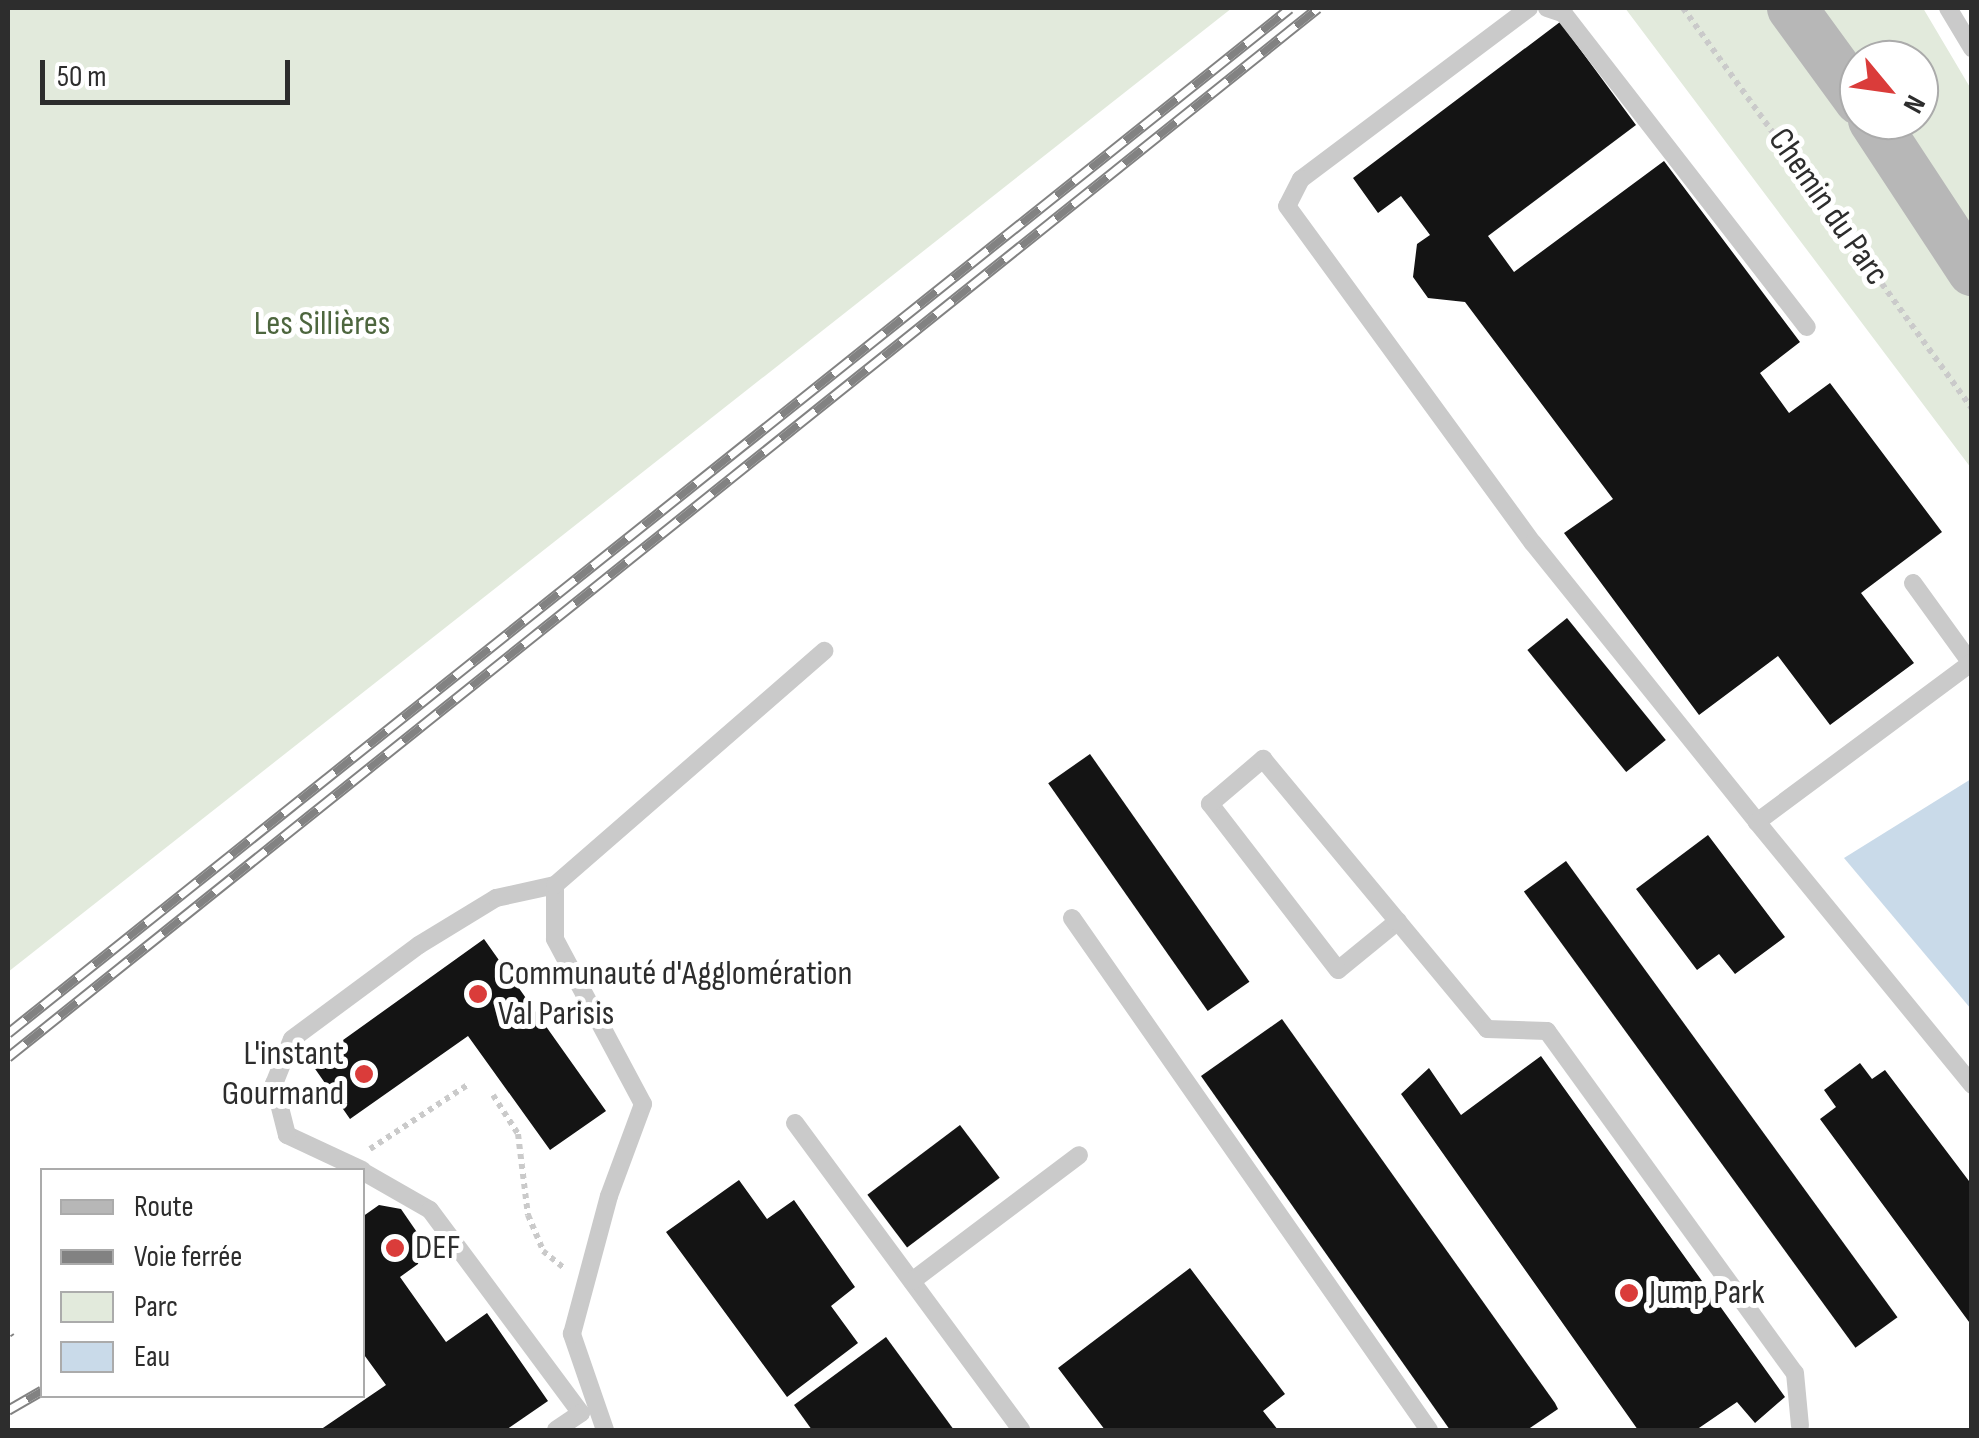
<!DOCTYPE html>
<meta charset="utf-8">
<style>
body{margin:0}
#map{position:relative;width:1979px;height:1438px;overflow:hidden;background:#fff;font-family:"Sofia Sans Condensed",sans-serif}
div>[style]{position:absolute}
.green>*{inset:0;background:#e2eadc}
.water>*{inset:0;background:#c9dae9}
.building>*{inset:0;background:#141414;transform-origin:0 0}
.path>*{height:6px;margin-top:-3px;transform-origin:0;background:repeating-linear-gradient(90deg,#cacaca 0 5px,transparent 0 10px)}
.lane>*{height:18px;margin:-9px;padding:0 9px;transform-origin:9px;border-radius:9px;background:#cacaca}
.secondary>*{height:50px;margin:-25px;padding:0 25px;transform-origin:25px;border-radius:25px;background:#b7b7b7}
.rail>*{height:11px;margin-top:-5.5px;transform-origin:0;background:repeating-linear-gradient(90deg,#fff 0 22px,#828282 0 44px);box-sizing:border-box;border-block:2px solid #828282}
.dots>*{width:28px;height:28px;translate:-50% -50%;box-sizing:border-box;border:5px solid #fff;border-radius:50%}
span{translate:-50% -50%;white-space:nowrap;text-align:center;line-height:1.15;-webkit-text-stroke:10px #fff;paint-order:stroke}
.street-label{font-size:35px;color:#2d2d2d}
.park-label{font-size:35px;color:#4d663e}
.poi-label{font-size:35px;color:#2d2d2d}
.left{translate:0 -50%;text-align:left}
.right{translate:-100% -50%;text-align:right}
.frame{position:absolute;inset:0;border:10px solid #2d2d2d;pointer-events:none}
.legend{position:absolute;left:40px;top:1168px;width:325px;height:230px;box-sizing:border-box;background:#fff;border:2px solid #ababab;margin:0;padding:12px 18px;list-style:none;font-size:30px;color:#2d2d2d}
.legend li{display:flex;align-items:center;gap:20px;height:50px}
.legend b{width:50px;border:2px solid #ababab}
.north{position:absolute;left:1839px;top:40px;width:100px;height:100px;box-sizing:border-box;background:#fff;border:2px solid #ababab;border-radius:50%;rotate:119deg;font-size:28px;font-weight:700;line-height:40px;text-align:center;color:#2d2d2d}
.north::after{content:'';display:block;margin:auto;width:35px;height:45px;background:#da3c3a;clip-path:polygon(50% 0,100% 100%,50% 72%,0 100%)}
.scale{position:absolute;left:40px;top:60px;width:250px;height:45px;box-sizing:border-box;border:5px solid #2d2d2d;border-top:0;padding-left:12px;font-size:30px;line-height:35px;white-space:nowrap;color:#2d2d2d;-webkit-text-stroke:8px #fff;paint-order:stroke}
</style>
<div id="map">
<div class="green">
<i style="clip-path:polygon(8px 8px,1232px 8px,8px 972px)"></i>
<i style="clip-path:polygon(evenodd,1625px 8px,1923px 8px,1971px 89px,1971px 468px,1625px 8px,1859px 60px,1919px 60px,1919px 120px,1859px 120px,1859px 60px)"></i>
</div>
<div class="water">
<i style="clip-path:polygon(1971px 779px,1971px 1009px,1844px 858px)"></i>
</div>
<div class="building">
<i style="clip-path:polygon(1560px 22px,1636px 125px,1488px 236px,1514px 272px,1664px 161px,1800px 342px,1760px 373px,1789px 413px,1830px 383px,1942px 532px,1861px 593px,1914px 663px,1830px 725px,1778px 656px,1699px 715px,1564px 533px,1613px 499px,1465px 302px,1428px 298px,1413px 277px,1417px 244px,1430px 235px,1401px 196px,1378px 213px,1353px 178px)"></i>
<i style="left:1567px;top:618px;width:157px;height:51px;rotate:51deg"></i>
<i style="left:1090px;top:754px;width:278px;height:51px;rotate:55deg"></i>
<i style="clip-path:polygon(1708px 835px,1785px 937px,1735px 974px,1719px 954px,1697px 970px,1636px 889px)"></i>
<i style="left:1566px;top:861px;width:564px;height:52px;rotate:54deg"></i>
<i style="clip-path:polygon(484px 939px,606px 1111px,550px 1150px,468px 1036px,350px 1119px,311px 1063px)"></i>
<i style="clip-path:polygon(1282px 1019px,1555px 1403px,1558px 1409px,1527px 1430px,1450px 1430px,1201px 1076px)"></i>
<i style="clip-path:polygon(1541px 1056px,1785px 1397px,1755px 1423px,1737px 1402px,1696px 1430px,1638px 1430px,1401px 1094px,1429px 1068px,1461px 1115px)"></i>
<i style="clip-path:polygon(1860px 1063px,1872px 1079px,1885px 1070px,1972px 1185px,1972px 1326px,1820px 1119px,1836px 1107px,1824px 1090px)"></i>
<i style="left:960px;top:1125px;width:66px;height:116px;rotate:53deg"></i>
<i style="clip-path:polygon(739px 1180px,767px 1219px,794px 1200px,855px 1287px,831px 1306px,858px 1343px,787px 1397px,666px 1232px)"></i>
<i style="clip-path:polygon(379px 1205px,401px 1209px,423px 1241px,418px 1264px,400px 1277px,446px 1342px,487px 1313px,548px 1401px,506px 1430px,320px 1430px,386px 1385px,362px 1352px,362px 1217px)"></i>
<i style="clip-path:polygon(1190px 1268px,1285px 1394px,1263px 1411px,1278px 1430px,1105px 1430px,1058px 1368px)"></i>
<i style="clip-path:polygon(886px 1337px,954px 1430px,812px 1430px,794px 1405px)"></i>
</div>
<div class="path">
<i style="left:1683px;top:8px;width:493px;rotate:54.2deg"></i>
<i style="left:493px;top:1095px;width:46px;rotate:57.3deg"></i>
<i style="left:518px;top:1134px;width:82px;rotate:83deg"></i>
<i style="left:528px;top:1215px;width:39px;rotate:67deg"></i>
<i style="left:543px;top:1251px;width:27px;rotate:39deg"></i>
<i style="left:370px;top:1149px;width:118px;rotate:-33.3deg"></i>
</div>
<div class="lane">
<i style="left:1529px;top:8px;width:285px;rotate:143.1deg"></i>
<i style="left:1301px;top:179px;width:30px;rotate:117deg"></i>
<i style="left:1287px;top:206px;width:417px;rotate:53.9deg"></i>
<i style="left:1533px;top:543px;width:358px;rotate:51.2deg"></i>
<i style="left:1547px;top:8px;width:18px;rotate:19deg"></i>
<i style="left:1564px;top:14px;width:396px;rotate:52.2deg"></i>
<i style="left:1948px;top:8px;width:47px;rotate:59deg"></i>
<i style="left:1913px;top:583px;width:99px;rotate:54.1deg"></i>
<i style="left:1971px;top:663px;width:267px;rotate:143.4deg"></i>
<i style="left:1757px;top:822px;width:340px;rotate:50.7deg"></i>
<i style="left:1072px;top:918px;width:624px;rotate:55.11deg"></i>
<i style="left:1398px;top:921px;width:77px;rotate:140.8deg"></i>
<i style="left:1338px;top:970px;width:210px;rotate:-127.6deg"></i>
<i style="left:1210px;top:804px;width:70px;rotate:-40.3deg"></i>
<i style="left:1263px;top:759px;width:351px;rotate:50.3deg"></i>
<i style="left:1487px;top:1029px;width:60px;rotate:1.9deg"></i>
<i style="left:1547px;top:1031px;width:422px;rotate:54.1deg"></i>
<i style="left:1795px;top:1373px;width:53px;rotate:84.6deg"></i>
<i style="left:795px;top:1123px;width:381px;rotate:53.6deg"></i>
<i style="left:362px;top:1170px;width:83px;rotate:-155deg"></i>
<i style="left:287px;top:1135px;width:53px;rotate:-104.3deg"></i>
<i style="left:274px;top:1084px;width:48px;rotate:-68.2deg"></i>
<i style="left:292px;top:1039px;width:158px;rotate:-36.5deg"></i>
<i style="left:419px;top:945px;width:90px;rotate:-31.4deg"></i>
<i style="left:496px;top:898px;width:60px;rotate:-12.4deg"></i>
<i style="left:362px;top:1171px;width:78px;rotate:29.8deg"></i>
<i style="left:430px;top:1210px;width:253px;rotate:53.4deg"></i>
<i style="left:581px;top:1413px;width:30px;rotate:146deg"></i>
<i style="left:912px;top:1281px;width:209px;rotate:-37deg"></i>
<i style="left:605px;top:1430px;width:102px;rotate:-109deg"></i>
<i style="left:572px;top:1334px;width:143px;rotate:-75deg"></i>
<i style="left:609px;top:1196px;width:98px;rotate:-69.7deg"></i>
<i style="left:643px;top:1104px;width:187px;rotate:-118.1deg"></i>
<i style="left:555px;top:939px;width:54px;rotate:-90deg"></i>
<i style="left:555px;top:885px;width:357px;rotate:-41deg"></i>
</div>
<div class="secondary">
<i style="left:1792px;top:8px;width:114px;rotate:53.9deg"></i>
<i style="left:1873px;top:120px;width:181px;rotate:56.7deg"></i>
</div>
<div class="rail">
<i style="left:8px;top:1033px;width:1641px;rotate:-38.64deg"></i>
<i style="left:8px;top:1057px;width:1678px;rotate:-38.69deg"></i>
<i style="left:8px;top:1332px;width:4px;rotate:-34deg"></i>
<i style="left:8px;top:1410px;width:39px;rotate:-30deg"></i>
</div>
<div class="dots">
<i style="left:478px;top:994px;background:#da3c3a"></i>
<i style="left:364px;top:1074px;background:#da3c3a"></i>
<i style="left:395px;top:1248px;background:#da3c3a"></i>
<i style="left:1629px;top:1293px;background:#da3c3a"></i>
</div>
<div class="street-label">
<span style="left:1828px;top:207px;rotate:55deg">Chemin du Parc</span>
</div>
<div class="park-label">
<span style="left:322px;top:324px">Les Sillières</span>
</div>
<div class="poi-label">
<span class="left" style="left:498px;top:994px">Communauté d'Agglomération<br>Val Parisis</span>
<span class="right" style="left:344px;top:1074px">L'instant<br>Gourmand</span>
<span class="left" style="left:415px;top:1248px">DEF</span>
<span class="left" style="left:1649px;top:1293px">Jump Park</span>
</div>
<div class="frame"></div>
<ul class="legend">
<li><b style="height:12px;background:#b7b7b7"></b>Route</li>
<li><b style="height:12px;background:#828282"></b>Voie ferrée</li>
<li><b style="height:28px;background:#e2eadc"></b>Parc</li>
<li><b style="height:28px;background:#c9dae9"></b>Eau</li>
</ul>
<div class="north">N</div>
<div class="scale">50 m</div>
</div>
